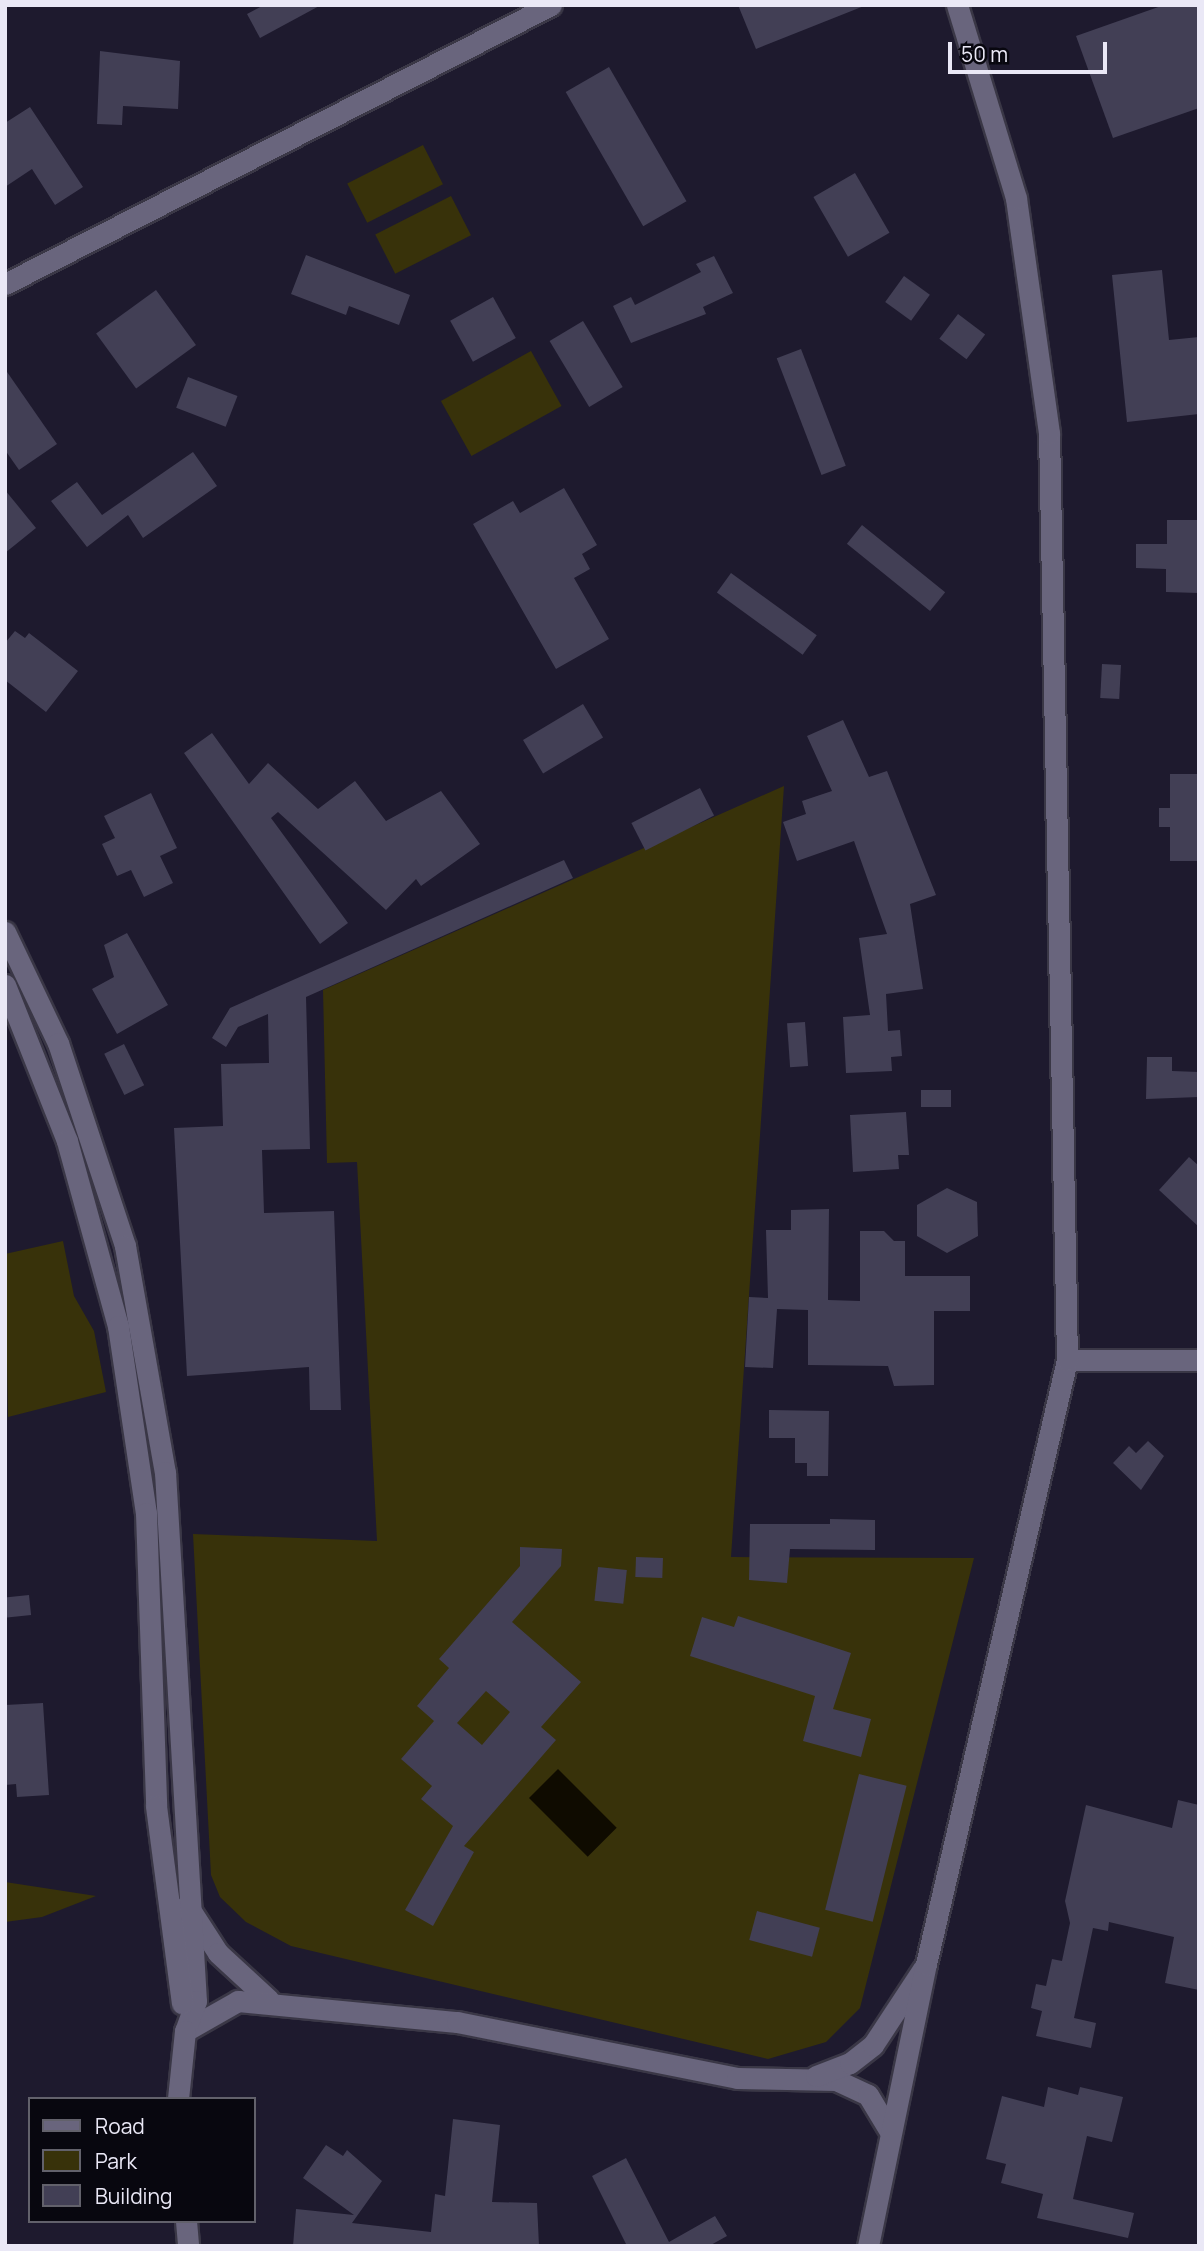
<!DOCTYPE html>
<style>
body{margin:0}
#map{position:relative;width:1204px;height:2251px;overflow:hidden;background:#1e1a2e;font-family:Manrope,sans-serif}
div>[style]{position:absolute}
.green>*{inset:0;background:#38320a;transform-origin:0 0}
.water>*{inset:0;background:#0f0b00;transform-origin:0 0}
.building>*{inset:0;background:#423f55;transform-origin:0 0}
.roads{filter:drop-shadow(2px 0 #3a3746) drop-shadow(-2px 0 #3a3746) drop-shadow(0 2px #3a3746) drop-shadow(0 -2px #3a3746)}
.minor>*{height:21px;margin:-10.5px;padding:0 10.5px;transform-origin:10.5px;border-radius:10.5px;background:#69657d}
.tertiary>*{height:21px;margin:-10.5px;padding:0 10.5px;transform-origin:10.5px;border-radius:10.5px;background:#69657d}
span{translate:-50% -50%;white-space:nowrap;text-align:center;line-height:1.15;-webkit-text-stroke:5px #08070f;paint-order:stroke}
.frame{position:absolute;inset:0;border:7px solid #eae8f6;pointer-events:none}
.legend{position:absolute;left:28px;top:2097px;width:228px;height:126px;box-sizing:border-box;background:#08070f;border:2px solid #62616b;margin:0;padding:9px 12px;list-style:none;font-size:21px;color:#eae8f6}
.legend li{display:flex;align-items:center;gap:14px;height:35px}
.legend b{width:35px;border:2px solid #62616b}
.scale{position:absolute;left:948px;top:42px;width:159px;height:32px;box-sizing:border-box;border:4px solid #eae8f6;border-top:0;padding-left:9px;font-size:21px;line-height:24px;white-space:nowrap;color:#eae8f6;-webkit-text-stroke:5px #08070f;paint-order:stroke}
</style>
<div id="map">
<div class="green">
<i style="left:423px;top:145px;width:44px;height:85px;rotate:63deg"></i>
<i style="left:451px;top:196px;width:44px;height:85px;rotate:63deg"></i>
<i style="left:531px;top:351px;width:63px;height:103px;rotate:61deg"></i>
<i style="clip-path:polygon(784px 786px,731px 1557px,974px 1558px,860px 2008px,826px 2042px,768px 2059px,291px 1946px,246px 1922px,220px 1897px,211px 1875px,193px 1534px,377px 1541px,357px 1162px,327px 1163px,323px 990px)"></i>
<i style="clip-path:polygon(63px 1241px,74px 1296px,94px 1331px,106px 1392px,8px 1417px,5px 1254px)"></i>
<i style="clip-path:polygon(5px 1882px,96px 1896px,42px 1917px,5px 1922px)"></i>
</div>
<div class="water">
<i style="left:558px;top:1769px;width:83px;height:41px;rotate:45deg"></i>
</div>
<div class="building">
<i style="clip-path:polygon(264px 5px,321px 5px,260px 38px,247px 14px)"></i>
<i style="clip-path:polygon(738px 5px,864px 5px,864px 6px,756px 49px)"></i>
<i style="clip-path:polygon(1164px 5px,1199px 5px,1199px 108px,1113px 138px,1076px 36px)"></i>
<i style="clip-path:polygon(100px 51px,180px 61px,178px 109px,123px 106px,122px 125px,97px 124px)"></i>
<i style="left:609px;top:67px;width:155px;height:50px;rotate:60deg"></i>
<i style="clip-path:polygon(30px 107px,83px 187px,55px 205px,32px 169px,5px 187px,5px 123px)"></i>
<i style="left:855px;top:173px;width:69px;height:48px;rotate:60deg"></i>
<i style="clip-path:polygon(306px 255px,410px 295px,399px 325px,349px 306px,346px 315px,291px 294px)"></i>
<i style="clip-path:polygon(714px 256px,733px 293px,703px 307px,706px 314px,631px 343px,613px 306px,631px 297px,635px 305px,701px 272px,696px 264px)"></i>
<i style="clip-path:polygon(1162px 270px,1169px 340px,1199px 337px,1199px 414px,1127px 422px,1112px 275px)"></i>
<i style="left:904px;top:276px;width:32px;height:32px;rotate:36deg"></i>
<i style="left:156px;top:290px;width:68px;height:74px;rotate:54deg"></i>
<i style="left:493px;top:297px;width:47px;height:49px;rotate:61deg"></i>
<i style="left:958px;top:314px;width:34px;height:31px;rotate:37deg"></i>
<i style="left:583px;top:321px;width:77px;height:39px;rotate:59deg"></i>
<i style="left:801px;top:349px;width:125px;height:26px;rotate:69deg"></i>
<i style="clip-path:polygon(5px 369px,57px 444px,19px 470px,5px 450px)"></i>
<i style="left:188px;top:377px;width:53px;height:33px;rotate:21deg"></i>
<i style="clip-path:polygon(193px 452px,217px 486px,143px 538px,128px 515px,87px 547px,51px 501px,77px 482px,102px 515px)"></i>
<i style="clip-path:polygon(564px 488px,597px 545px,582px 554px,590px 569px,574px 578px,609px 639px,556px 669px,473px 524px,513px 501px,520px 513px)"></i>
<i style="clip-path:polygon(5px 490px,36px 528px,5px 553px)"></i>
<i style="clip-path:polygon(1167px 520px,1199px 520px,1199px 593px,1166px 592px,1166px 569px,1136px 568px,1136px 544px,1167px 544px)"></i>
<i style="left:862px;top:525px;width:107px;height:24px;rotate:39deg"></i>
<i style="left:731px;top:573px;width:106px;height:24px;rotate:36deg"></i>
<i style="clip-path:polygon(15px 631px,25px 638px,29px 633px,78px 671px,46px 712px,5px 680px,5px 643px)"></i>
<i style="left:1102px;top:664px;width:19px;height:34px;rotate:3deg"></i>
<i style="left:583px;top:704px;width:39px;height:70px;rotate:59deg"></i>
<i style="clip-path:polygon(843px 720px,869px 777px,887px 771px,936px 895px,910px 904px,923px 989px,886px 994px,888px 1031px,900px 1030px,902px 1056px,891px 1057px,892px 1071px,846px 1073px,843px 1017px,870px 1015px,859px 938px,887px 934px,854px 841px,797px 861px,783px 822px,806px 814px,802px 801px,832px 791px,807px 736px)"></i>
<i style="clip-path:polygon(212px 733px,249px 784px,268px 763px,318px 809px,355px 781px,386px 821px,441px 791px,480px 844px,421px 886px,416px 879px,386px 910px,278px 812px,271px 818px,348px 923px,320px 944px,184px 753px)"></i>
<i style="clip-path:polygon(1170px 774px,1199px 774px,1199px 861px,1170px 861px,1170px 827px,1159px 827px,1159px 808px,1170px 808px)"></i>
<i style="left:700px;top:788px;width:31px;height:77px;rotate:63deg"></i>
<i style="clip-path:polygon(151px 793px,177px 848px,160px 856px,173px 883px,144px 897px,131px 870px,117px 876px,102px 844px,115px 838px,104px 816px)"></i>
<i style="clip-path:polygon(564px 860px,573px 878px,306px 997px,310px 1149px,262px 1150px,264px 1213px,334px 1211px,341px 1410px,310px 1410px,309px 1367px,187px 1376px,174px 1128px,223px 1126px,221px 1064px,269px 1063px,268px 1014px,238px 1027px,226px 1047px,212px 1038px,230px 1008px)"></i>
<i style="clip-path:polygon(127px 933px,168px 1005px,117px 1034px,92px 989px,114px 977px,104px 945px)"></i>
<i style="left:805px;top:1022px;width:44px;height:18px;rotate:86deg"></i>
<i style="left:124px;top:1044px;width:46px;height:22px;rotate:64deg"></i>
<i style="clip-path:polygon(1147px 1057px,1172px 1057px,1172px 1071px,1199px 1072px,1199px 1097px,1146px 1099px)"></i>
<i style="left:921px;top:1090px;width:30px;height:17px"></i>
<i style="clip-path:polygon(906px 1112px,909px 1155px,898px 1155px,899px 1169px,853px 1172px,850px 1115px)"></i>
<i style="clip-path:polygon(1189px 1157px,1199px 1166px,1199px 1227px,1159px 1190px)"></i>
<i style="clip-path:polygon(947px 1188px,977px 1202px,978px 1236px,947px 1253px,917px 1236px,917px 1205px)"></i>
<i style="clip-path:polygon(829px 1209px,828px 1300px,860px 1301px,860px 1231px,884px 1231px,894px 1241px,905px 1241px,905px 1276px,970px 1276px,970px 1311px,934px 1311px,934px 1385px,894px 1386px,888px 1366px,808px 1365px,808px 1310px,777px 1309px,773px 1368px,745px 1367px,749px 1297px,768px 1298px,766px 1230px,791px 1230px,791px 1210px)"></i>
<i style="clip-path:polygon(769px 1410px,829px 1411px,828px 1476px,807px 1476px,807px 1463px,795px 1463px,795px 1438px,769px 1438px)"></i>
<i style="clip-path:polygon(1148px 1441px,1164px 1456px,1141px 1490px,1113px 1463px,1129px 1446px,1136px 1453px)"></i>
<i style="clip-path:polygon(830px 1519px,875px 1520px,875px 1550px,790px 1549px,787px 1583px,749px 1580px,750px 1524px,830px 1524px)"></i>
<i style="clip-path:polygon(evenodd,520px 1547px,562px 1549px,561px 1566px,512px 1622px,581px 1682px,541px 1727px,556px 1740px,464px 1846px,474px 1852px,433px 1926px,405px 1910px,453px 1826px,421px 1799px,432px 1786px,401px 1759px,434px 1721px,417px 1706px,449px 1668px,439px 1659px,520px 1566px,520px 1547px,486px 1691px,510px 1712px,482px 1745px,457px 1723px,486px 1691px)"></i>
<i style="left:636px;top:1557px;width:27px;height:20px;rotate:2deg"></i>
<i style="left:598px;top:1567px;width:29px;height:34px;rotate:6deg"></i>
<i style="left:29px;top:1595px;width:20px;height:24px;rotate:84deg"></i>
<i style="clip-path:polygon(738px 1616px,851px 1653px,833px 1709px,871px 1719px,861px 1757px,803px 1741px,815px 1696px,690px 1656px,702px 1617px,734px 1627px)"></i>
<i style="clip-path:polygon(43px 1703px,49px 1795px,17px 1797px,16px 1784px,5px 1785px,5px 1705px)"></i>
<i style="left:859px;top:1774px;width:49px;height:140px;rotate:14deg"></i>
<i style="clip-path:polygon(1178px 1800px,1199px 1805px,1199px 1990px,1165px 1983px,1174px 1937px,1109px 1922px,1108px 1931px,1093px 1928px,1074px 2018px,1096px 2023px,1091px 2048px,1036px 2036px,1042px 2011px,1031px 2008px,1036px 1984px,1046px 1986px,1052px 1959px,1062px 1961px,1070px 1923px,1065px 1901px,1086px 1805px,1172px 1828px)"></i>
<i style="left:757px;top:1911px;width:65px;height:30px;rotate:15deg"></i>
<i style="clip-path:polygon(1048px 2087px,1078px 2095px,1080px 2087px,1123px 2097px,1112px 2142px,1087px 2136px,1073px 2199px,1134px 2213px,1128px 2238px,1037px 2218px,1043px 2194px,1001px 2183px,1006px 2164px,986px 2159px,1002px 2096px,1044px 2107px)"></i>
<i style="clip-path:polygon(453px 2119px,500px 2125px,492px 2202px,537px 2203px,539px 2246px,293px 2246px,296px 2209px,354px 2215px,303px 2178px,326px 2145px,343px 2156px,347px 2150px,382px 2181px,352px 2223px,431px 2232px,435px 2194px,445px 2196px)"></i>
<i style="clip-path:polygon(626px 2158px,669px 2242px,715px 2216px,727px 2236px,709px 2246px,627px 2246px,592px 2176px)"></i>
</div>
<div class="roads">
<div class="minor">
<i style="left:5px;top:284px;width:613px;rotate:-27.07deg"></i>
<i style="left:187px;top:1905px;width:57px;rotate:57.1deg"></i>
<i style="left:218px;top:1953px;width:69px;rotate:42.7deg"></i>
<i style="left:185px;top:2031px;width:61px;rotate:-29.5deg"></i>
<i style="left:238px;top:2001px;width:220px;rotate:5.5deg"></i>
<i style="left:457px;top:2022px;width:286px;rotate:11.3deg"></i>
<i style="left:737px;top:2078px;width:99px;rotate:1.2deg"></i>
<i style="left:836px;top:2080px;width:35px;rotate:25deg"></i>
<i style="left:868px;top:2095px;width:41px;rotate:59deg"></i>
<i style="left:816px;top:2076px;width:36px;rotate:-21deg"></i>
<i style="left:850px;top:2063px;width:29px;rotate:-38deg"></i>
<i style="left:873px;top:2045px;width:91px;rotate:-56.7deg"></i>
</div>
<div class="tertiary">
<i style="left:5px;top:932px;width:123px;rotate:64.5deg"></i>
<i style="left:58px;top:1043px;width:214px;rotate:71.7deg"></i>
<i style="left:125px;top:1246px;width:230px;rotate:80deg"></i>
<i style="left:165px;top:1472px;width:530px;rotate:86.65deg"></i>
<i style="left:196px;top:2001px;width:32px;rotate:110deg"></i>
<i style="left:185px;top:2031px;width:68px;rotate:95.9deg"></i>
<i style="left:5px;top:985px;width:168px;rotate:68.3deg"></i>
<i style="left:67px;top:1141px;width:192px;rotate:74.6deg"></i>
<i style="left:118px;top:1326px;width:189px;rotate:81.5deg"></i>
<i style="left:146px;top:1513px;width:293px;rotate:88deg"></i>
<i style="left:156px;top:1806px;width:199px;rotate:82.5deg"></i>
<i style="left:1067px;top:1360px;width:132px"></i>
<i style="left:186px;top:2221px;width:25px;rotate:85deg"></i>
<i style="left:868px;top:2246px;width:288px;rotate:-78.4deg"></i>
<i style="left:926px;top:1964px;width:620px;rotate:-76.86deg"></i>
<i style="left:1067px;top:1360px;width:927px;rotate:-91.11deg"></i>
<i style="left:1049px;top:433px;width:237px;rotate:-98deg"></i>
<i style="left:1016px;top:198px;width:202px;rotate:-107deg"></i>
</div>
</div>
<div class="frame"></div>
<ul class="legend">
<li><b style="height:9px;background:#69657d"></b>Road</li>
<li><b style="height:19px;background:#38320a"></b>Park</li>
<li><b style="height:19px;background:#423f55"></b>Building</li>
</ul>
<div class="scale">50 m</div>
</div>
